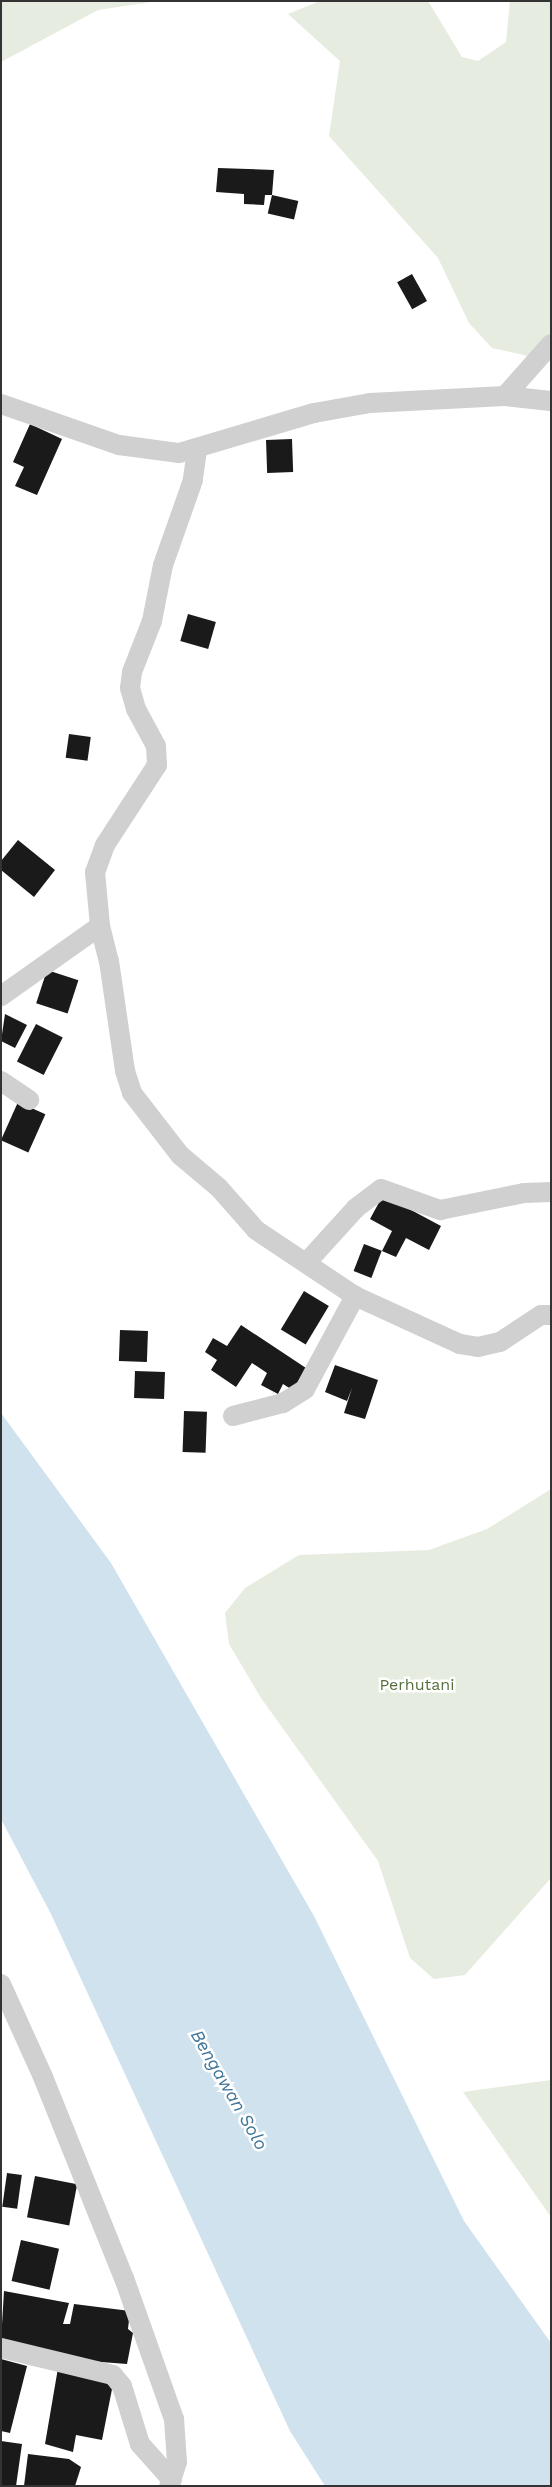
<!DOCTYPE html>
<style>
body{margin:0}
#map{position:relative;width:552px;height:2487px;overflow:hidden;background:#fff;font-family:"Work Sans",sans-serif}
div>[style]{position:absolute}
.green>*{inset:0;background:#e6ecdf}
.water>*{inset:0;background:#cfe2ee}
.building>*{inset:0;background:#1a1a1a;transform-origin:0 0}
.minor>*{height:20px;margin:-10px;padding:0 10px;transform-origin:10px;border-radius:10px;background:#d0d0d0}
span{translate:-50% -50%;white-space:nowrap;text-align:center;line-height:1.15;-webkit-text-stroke:5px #fff;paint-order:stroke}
.park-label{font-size:16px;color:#56703f}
.water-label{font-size:18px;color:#3f7597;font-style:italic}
.frame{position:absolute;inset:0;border:2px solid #333;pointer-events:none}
</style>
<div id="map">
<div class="green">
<i style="clip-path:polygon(1px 1px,158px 1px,98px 10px,1px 62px)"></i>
<i style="clip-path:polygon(320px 1px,428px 1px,462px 57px,478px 61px,506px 42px,510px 1px,551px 1px,551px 361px,492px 348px,469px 323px,438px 258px,329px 136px,340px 61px,288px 14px)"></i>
<i style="clip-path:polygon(551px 1489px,551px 1878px,465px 1975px,434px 1979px,410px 1958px,378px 1861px,261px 1698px,229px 1644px,225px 1613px,245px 1588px,299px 1555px,429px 1550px,487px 1529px)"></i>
<i style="clip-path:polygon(551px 2080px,551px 2217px,463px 2092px)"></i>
</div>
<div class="water">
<i style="clip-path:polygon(1px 1413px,111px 1563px,314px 1916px,464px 2221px,551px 2343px,551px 2486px,325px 2486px,290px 2431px,51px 1914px,1px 1819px)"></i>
</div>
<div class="building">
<i style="clip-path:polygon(218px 168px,274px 170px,272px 195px,265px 195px,264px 205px,244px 204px,244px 194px,216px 192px)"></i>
<i style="left:272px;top:195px;width:27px;height:19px;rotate:13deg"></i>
<i style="left:412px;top:274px;width:31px;height:17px;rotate:61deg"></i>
<i style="clip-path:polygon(30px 424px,62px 439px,37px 495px,15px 486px,24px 467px,13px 462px)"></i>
<i style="left:292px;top:439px;width:33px;height:26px;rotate:88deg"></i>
<i style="left:188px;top:614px;width:29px;height:28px;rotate:16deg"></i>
<i style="left:69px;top:734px;width:22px;height:24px;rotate:8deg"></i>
<i style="clip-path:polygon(18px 840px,55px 870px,34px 897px,1px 870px,1px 861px)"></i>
<i style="left:47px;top:970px;width:33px;height:35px;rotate:18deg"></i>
<i style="clip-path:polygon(5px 1014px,27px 1025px,15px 1048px,1px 1041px)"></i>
<i style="left:36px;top:1024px;width:30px;height:42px;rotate:27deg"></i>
<i style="left:18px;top:1102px;width:30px;height:42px;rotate:24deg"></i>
<i style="clip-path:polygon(383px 1195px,441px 1226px,429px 1250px,406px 1238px,396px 1257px,382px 1251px,392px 1231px,370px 1219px)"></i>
<i style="left:364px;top:1244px;width:19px;height:29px;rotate:21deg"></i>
<i style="left:304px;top:1291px;width:29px;height:45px;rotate:31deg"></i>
<i style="clip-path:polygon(241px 1325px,309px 1370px,294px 1391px,283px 1384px,278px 1394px,261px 1385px,267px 1373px,252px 1363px,236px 1387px,211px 1370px,217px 1360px,205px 1352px,213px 1338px,227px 1346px)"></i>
<i style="left:120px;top:1330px;width:28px;height:31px;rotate:2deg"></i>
<i style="clip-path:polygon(335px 1365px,378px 1380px,365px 1419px,344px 1413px,352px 1388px,347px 1401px,325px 1392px)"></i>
<i style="left:135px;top:1371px;width:30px;height:27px;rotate:2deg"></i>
<i style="left:184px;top:1411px;width:23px;height:41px;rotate:2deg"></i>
<i style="left:7px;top:2173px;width:15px;height:34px;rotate:8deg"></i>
<i style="left:35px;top:2176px;width:43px;height:42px;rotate:11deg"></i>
<i style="left:21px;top:2240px;width:39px;height:42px;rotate:13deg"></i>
<i style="clip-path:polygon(4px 2291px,69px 2303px,63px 2324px,70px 2324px,74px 2304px,130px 2311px,128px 2329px,133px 2333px,127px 2364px,88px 2361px,1px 2341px)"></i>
<i style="clip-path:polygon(1px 2359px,27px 2366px,10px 2433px,1px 2431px)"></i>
<i style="clip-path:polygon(58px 2368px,113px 2384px,102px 2440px,76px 2435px,73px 2452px,45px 2444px)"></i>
<i style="clip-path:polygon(1px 2441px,22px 2444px,16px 2486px,1px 2486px)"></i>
<i style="clip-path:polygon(28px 2454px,69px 2459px,81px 2467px,75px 2486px,24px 2486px)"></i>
</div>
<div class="minor">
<i style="left:505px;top:396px;width:46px;rotate:6.2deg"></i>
<i style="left:1px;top:404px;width:125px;rotate:19.2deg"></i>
<i style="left:119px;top:445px;width:61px;rotate:7.6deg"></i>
<i style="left:179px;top:453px;width:141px;rotate:-16.5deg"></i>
<i style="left:314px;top:413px;width:57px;rotate:-10.1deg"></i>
<i style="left:370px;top:403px;width:135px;rotate:-3deg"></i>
<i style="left:505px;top:396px;width:69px;rotate:-48.5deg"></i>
<i style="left:197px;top:450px;width:30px;rotate:98deg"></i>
<i style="left:193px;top:480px;width:90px;rotate:109.4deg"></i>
<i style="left:163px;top:565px;width:57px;rotate:101.1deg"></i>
<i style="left:152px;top:621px;width:55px;rotate:111.4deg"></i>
<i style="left:132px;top:672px;width:16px;rotate:97deg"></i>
<i style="left:130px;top:688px;width:22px;rotate:74deg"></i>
<i style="left:136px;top:709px;width:42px;rotate:61.6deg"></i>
<i style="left:156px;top:746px;width:19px;rotate:87deg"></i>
<i style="left:157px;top:765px;width:95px;rotate:123deg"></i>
<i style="left:105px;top:845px;width:29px;rotate:110deg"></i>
<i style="left:95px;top:872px;width:54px;rotate:84.7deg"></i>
<i style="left:100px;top:926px;width:36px;rotate:76deg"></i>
<i style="left:109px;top:961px;width:111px;rotate:81.7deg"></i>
<i style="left:125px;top:1071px;width:23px;rotate:72deg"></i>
<i style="left:132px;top:1093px;width:78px;rotate:52.3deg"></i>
<i style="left:180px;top:1155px;width:51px;rotate:40.2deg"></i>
<i style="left:219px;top:1188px;width:56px;rotate:48.6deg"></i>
<i style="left:256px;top:1230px;width:119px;rotate:33.7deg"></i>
<i style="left:355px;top:1296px;width:115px;rotate:24.6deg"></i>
<i style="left:460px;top:1344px;width:18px;rotate:9deg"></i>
<i style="left:478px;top:1347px;width:23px;rotate:-13deg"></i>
<i style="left:500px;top:1342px;width:49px;rotate:-33.4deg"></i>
<i style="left:541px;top:1315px;width:10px"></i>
<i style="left:1px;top:996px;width:121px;rotate:-35.3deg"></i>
<i style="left:1px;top:1081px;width:34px;rotate:34deg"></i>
<i style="left:307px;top:1262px;width:73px;rotate:-47.8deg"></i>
<i style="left:356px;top:1208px;width:31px;rotate:-37deg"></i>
<i style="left:381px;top:1189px;width:63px;rotate:19.6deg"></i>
<i style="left:440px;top:1210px;width:86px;rotate:-11.4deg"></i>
<i style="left:524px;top:1193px;width:27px;rotate:-2deg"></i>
<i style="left:233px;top:1416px;width:52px;rotate:-14.6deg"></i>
<i style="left:283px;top:1403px;width:26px;rotate:-32deg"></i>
<i style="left:305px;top:1389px;width:106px;rotate:-61.7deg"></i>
<i style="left:1px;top:1984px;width:102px;rotate:65.7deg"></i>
<i style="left:43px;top:2077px;width:217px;rotate:68.1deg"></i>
<i style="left:124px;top:2278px;width:150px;rotate:70.5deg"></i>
<i style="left:174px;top:2419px;width:43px;rotate:86deg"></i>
<i style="left:177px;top:2462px;width:25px;rotate:108deg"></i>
<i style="left:1px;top:2348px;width:115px;rotate:13.6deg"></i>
<i style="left:113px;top:2375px;width:14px;rotate:51deg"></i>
<i style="left:122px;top:2386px;width:61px;rotate:72.8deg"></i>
<i style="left:140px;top:2444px;width:48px;rotate:48.4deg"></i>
</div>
<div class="park-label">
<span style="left:417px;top:1685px">Perhutani</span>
</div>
<div class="water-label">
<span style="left:229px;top:2090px;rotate:60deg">Bengawan Solo</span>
</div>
<div class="frame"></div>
</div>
